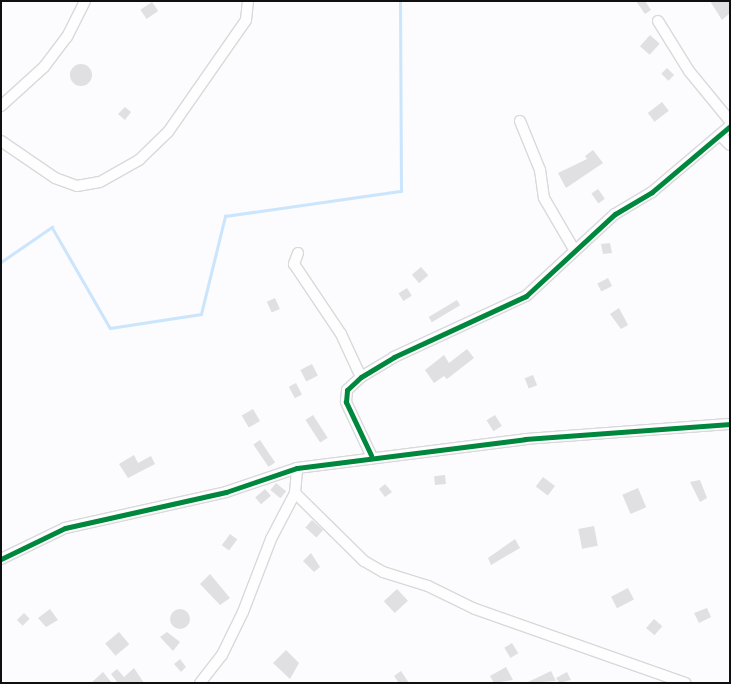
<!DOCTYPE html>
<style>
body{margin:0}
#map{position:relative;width:731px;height:684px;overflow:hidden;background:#fcfbfd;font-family:Ubuntu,sans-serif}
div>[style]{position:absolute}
.stream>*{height:2.5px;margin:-1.25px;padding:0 1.25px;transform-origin:1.25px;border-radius:1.25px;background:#cae5fc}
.building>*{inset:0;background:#e0dfe1;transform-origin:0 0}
.round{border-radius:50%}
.roads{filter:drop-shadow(1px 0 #d9d9db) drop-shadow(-1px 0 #d9d9db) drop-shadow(0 1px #d9d9db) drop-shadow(0 -1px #d9d9db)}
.street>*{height:10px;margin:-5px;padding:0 5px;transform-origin:5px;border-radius:5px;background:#fffeff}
.cycleway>*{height:5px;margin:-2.5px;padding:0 2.5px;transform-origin:2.5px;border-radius:2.5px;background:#00873e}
span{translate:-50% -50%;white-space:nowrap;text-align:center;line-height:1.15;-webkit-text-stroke:4px #fff;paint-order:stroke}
.frame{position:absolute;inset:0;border:2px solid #0f0f12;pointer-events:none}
</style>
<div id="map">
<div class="stream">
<i style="left:1px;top:262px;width:62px;rotate:-34.5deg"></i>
<i style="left:52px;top:227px;width:116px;rotate:60.1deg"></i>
<i style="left:110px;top:328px;width:92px;rotate:-8.7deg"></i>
<i style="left:201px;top:314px;width:101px;rotate:-76.2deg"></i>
<i style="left:225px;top:216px;width:178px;rotate:-8.1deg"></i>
<i style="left:401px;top:191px;width:190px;rotate:-90.3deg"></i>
</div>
<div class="building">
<i style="clip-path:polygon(636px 1px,645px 1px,651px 10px,645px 14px)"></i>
<i style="clip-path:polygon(710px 1px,730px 1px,730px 13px,722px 20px)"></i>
<i style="left:152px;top:2px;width:11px;height:14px;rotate:56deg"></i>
<i style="left:650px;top:35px;width:13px;height:15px;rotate:42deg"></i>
<i class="round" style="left:70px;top:64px;width:22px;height:22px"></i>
<i style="left:667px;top:68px;width:10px;height:8px;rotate:45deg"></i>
<i style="left:662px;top:102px;width:11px;height:18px;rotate:52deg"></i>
<i style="clip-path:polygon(125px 107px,131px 112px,125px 120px,118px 114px)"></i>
<i style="clip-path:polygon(593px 150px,603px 163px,566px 188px,558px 173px,587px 159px,585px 156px)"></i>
<i style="left:598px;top:189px;width:12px;height:8px;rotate:55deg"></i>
<i style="clip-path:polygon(610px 243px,612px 253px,603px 254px,601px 244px)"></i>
<i style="left:421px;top:267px;width:11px;height:12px;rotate:49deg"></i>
<i style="left:608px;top:278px;width:9px;height:12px;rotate:63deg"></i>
<i style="left:407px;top:288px;width:9px;height:10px;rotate:58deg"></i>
<i style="left:275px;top:298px;width:12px;height:9px;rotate:66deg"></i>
<i style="left:457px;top:300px;width:6px;height:33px;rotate:59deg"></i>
<i style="clip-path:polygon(619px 308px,628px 325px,621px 329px,610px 314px)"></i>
<i style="clip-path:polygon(467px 349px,474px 358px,447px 379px,444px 376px,434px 383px,425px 370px,444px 355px,449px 363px)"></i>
<i style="left:312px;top:364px;width:13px;height:13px;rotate:63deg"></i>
<i style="left:533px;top:375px;width:11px;height:9px;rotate:68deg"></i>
<i style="left:296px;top:383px;width:13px;height:8px;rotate:63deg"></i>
<i style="left:253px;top:409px;width:14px;height:13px;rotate:60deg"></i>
<i style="left:313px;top:415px;width:27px;height:9px;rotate:57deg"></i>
<i style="left:495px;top:415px;width:13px;height:10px;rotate:58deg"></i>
<i style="left:260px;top:440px;width:27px;height:8px;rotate:56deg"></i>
<i style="clip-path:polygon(134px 455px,138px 463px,151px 456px,155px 464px,128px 478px,119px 464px)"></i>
<i style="left:445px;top:475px;width:9px;height:11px;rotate:84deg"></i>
<i style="left:543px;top:477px;width:15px;height:12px;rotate:37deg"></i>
<i style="clip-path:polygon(700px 480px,707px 498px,700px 502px,690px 482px)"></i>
<i style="left:276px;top:483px;width:13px;height:9px;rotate:39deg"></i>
<i style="clip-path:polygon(385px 484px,392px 492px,385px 497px,379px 489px)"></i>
<i style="left:638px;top:488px;width:21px;height:17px;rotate:67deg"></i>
<i style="left:265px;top:489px;width:9px;height:13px;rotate:49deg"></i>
<i style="left:312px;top:520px;width:15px;height:10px;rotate:42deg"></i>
<i style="left:594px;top:526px;width:20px;height:16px;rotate:79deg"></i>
<i style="left:230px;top:534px;width:9px;height:14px;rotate:36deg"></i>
<i style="clip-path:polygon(515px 539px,520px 548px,491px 565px,488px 558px)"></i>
<i style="clip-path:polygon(311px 553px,320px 567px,314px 572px,303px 561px)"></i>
<i style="clip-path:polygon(210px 574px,230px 598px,220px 605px,200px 584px)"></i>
<i style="left:628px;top:588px;width:13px;height:19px;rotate:63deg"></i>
<i style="left:397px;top:589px;width:16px;height:18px;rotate:47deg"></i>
<i style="clip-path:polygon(707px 608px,711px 617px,699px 623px,694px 613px)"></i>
<i class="round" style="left:170px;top:609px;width:20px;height:20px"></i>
<i style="clip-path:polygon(50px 609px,58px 620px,46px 627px,38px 618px)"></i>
<i style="left:24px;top:613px;width:8px;height:10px;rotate:45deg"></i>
<i style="left:654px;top:619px;width:11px;height:12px;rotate:41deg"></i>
<i style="left:119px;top:632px;width:16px;height:18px;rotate:50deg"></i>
<i style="clip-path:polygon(167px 632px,180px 642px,173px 651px,160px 637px)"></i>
<i style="left:512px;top:643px;width:12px;height:9px;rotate:59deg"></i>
<i style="clip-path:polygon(286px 650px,299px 663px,290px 679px,273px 663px)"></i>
<i style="clip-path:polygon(180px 659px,186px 667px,181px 672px,174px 664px)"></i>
<i style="clip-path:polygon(506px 667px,513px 680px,494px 683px,490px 676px)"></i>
<i style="clip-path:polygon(134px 668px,144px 683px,118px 683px,111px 674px,117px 669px,124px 677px)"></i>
<i style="clip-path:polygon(401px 671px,409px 683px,399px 683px,394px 676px)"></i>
<i style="clip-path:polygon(551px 671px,556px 681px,526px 683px)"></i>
<i style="clip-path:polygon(103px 672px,112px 683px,91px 683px)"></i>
<i style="clip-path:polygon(567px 672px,571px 680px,559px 683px,556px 678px)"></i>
</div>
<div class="roads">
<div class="street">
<i style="left:658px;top:21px;width:59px;rotate:58.2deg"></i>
<i style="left:689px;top:71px;width:65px;rotate:50.6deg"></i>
<i style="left:1px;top:106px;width:58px;rotate:-42.2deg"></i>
<i style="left:44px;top:67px;width:38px;rotate:-53deg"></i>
<i style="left:67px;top:37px;width:40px;rotate:-63.4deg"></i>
<i style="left:520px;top:121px;width:53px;rotate:67.8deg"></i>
<i style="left:540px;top:170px;width:28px;rotate:82deg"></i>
<i style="left:544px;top:198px;width:61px;rotate:59.7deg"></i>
<i style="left:720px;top:135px;width:14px;rotate:45deg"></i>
<i style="left:1px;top:141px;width:65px;rotate:34.4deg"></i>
<i style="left:55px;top:178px;width:23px;rotate:20deg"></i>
<i style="left:77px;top:186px;width:23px;rotate:-10deg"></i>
<i style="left:100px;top:182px;width:45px;rotate:-29.4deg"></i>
<i style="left:139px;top:160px;width:40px;rotate:-44deg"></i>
<i style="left:168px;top:132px;width:136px;rotate:-55.1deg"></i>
<i style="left:246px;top:20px;width:19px;rotate:-84deg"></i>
<i style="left:298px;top:253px;width:12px;rotate:110deg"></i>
<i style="left:294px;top:264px;width:84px;rotate:56.1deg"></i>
<i style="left:341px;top:334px;width:47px;rotate:65.1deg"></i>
<i style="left:371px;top:455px;width:59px;rotate:-115.3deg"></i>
<i style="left:346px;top:402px;width:12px;rotate:-85deg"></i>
<i style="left:347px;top:390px;width:19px;rotate:-43deg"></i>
<i style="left:361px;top:377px;width:39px;rotate:-31deg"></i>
<i style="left:394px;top:357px;width:145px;rotate:-24.8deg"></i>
<i style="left:526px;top:296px;width:121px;rotate:-42.7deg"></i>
<i style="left:615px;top:214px;width:43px;rotate:-30.7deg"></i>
<i style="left:652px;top:192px;width:102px;rotate:-40.2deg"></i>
<i style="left:295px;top:493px;width:97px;rotate:44.6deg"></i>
<i style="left:364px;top:561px;width:22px;rotate:30deg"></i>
<i style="left:383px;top:572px;width:47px;rotate:17.3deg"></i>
<i style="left:428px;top:586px;width:52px;rotate:26.1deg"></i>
<i style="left:475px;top:609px;width:223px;rotate:19.4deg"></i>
<i style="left:1px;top:559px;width:71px;rotate:-25.8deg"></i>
<i style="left:65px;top:528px;width:165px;rotate:-12.6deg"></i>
<i style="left:226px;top:492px;width:75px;rotate:-18.7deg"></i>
<i style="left:297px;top:468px;width:230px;rotate:-7.2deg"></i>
<i style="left:525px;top:439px;width:206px;rotate:-4.2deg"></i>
<i style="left:200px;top:683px;width:36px;rotate:-52deg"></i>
<i style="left:222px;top:655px;width:48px;rotate:-64deg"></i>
<i style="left:243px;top:612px;width:78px;rotate:-69deg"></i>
<i style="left:271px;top:539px;width:52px;rotate:-62.4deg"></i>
<i style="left:295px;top:493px;width:25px;rotate:-85deg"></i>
</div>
</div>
<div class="cycleway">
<i style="left:371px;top:455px;width:59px;rotate:-115.3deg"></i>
<i style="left:346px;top:402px;width:12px;rotate:-85deg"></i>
<i style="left:347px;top:390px;width:19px;rotate:-43deg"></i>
<i style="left:361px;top:377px;width:39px;rotate:-31deg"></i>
<i style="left:394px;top:357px;width:145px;rotate:-24.8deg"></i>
<i style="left:526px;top:296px;width:121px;rotate:-42.7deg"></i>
<i style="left:615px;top:214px;width:43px;rotate:-30.7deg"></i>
<i style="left:652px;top:192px;width:102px;rotate:-40.2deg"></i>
<i style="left:1px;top:559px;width:71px;rotate:-25.8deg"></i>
<i style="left:65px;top:528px;width:165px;rotate:-12.6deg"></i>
<i style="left:226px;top:492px;width:75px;rotate:-18.7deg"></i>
<i style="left:297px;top:468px;width:230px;rotate:-7.2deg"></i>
<i style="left:525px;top:439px;width:206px;rotate:-4.2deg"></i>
</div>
<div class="frame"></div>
</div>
